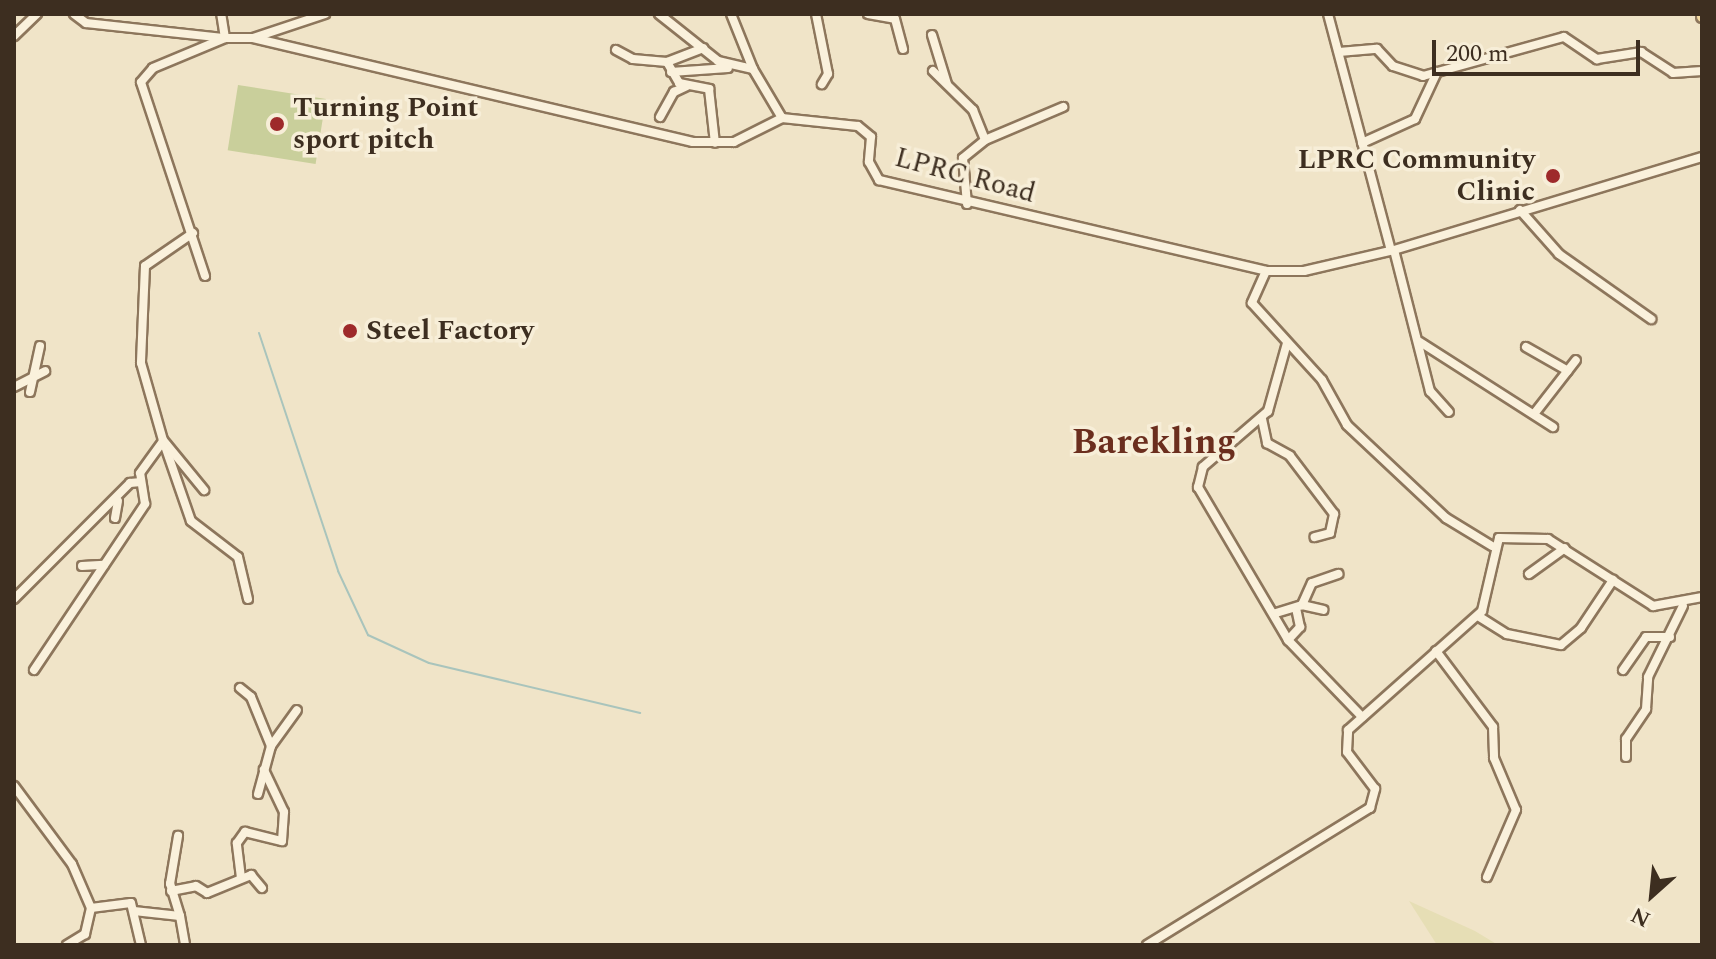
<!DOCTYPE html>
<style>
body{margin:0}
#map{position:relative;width:1716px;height:959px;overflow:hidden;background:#f0e4c8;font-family:Spectral,serif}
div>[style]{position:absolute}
.farmland>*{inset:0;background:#e6deb5}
.green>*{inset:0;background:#c9cf9b;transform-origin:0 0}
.stream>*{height:2px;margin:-1px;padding:0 1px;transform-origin:1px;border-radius:1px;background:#a9c4bc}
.roads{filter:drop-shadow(2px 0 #8d765c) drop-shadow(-2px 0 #8d765c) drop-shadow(0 2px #8d765c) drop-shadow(0 -2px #8d765c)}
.minor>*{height:8px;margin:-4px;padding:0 4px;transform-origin:4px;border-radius:4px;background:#faf1dc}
.major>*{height:11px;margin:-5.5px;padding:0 5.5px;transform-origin:5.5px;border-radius:5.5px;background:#f3d9a0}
.dots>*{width:22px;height:22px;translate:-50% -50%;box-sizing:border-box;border:4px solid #f7eed8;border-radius:50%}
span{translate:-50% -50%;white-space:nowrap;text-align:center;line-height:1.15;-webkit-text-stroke:7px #f7eed8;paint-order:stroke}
.poi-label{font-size:28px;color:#3d2e20;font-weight:700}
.left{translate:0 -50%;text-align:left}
.right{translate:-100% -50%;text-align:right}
.street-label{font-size:28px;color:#3d2e20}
.district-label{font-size:36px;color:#6b2e1e;font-weight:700}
.frame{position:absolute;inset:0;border:16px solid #3d2e20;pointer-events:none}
.north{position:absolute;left:1612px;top:855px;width:80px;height:80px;-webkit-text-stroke:6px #f7eed8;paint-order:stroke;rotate:207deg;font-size:22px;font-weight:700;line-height:32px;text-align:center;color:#3d2e20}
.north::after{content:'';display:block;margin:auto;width:28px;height:36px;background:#3d2e20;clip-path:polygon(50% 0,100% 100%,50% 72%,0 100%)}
.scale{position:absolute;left:1432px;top:40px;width:208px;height:36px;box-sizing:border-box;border:4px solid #3d2e20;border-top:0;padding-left:10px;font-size:24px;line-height:28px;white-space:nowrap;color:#3d2e20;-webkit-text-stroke:6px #f7eed8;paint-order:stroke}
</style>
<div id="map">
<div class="farmland">
<i style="clip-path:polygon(1409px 901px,1475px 931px,1498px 945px,1437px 945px)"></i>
</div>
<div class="green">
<i style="left:238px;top:85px;width:89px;height:66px;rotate:9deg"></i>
</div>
<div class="stream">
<i style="left:259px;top:333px;width:251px;rotate:71.6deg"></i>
<i style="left:338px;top:571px;width:71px;rotate:64.9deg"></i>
<i style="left:368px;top:635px;width:67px;rotate:24.7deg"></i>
<i style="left:429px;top:663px;width:217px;rotate:13.3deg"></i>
</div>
<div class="roads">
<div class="minor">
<i style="left:74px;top:14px;width:15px;rotate:37deg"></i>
<i style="left:86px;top:23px;width:140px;rotate:6.2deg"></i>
<i style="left:225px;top:38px;width:24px;rotate:-99deg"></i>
<i style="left:659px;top:14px;width:75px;rotate:38.5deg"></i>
<i style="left:718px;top:61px;width:36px;rotate:13deg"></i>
<i style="left:753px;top:69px;width:57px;rotate:59.4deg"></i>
<i style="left:731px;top:14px;width:59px;rotate:68.2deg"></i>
<i style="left:816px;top:14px;width:61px;rotate:78.7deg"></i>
<i style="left:828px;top:74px;width:12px;rotate:121deg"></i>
<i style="left:868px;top:14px;width:27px;rotate:10deg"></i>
<i style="left:895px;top:19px;width:31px;rotate:75deg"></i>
<i style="left:1328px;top:14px;width:244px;rotate:75.1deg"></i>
<i style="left:932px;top:35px;width:51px;rotate:73deg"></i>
<i style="left:14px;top:36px;width:32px;rotate:-44deg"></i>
<i style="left:253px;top:38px;width:452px;rotate:13.3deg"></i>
<i style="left:693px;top:142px;width:41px"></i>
<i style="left:734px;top:142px;width:54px;rotate:-26.6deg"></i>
<i style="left:782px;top:118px;width:76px;rotate:6deg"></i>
<i style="left:858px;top:126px;width:17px;rotate:40deg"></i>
<i style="left:871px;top:137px;width:25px;rotate:95deg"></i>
<i style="left:869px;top:162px;width:21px;rotate:61deg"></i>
<i style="left:879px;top:180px;width:398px;rotate:13.2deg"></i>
<i style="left:1266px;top:271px;width:38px"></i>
<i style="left:1304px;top:271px;width:92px;rotate:-13.1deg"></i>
<i style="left:1394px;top:250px;width:322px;rotate:-16.8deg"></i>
<i style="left:616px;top:50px;width:19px;rotate:28deg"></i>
<i style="left:633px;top:59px;width:34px;rotate:5deg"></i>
<i style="left:667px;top:62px;width:39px;rotate:-21deg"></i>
<i style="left:1339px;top:52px;width:38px;rotate:-5deg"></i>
<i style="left:1377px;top:49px;width:23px;rotate:47deg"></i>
<i style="left:1393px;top:66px;width:32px;rotate:18deg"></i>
<i style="left:1423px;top:76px;width:146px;rotate:-15.5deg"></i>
<i style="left:1564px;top:37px;width:40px;rotate:34deg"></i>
<i style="left:1597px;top:59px;width:45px;rotate:-9deg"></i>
<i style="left:1641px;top:52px;width:38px;rotate:33deg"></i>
<i style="left:1673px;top:73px;width:29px;rotate:-4deg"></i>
<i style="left:667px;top:62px;width:24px;rotate:60deg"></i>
<i style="left:679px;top:83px;width:31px;rotate:11deg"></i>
<i style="left:709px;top:89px;width:54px;rotate:83.7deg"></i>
<i style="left:933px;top:71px;width:56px;rotate:44.3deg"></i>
<i style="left:973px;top:110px;width:32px;rotate:68deg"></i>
<i style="left:671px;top:72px;width:57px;rotate:-4deg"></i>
<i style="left:660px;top:117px;width:29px;rotate:-61deg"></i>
<i style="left:674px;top:92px;width:14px;rotate:-25deg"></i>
<i style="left:1362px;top:143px;width:58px;rotate:-24.4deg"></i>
<i style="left:1415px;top:119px;width:52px;rotate:-64.9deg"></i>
<i style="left:967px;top:204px;width:46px;rotate:-95deg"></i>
<i style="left:963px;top:158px;width:28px;rotate:-39deg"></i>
<i style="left:985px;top:140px;width:85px;rotate:-22.9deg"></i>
<i style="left:1520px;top:210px;width:59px;rotate:48.4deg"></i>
<i style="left:1559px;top:254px;width:113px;rotate:35.2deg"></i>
<i style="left:193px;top:233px;width:58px;rotate:145.5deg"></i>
<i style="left:145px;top:266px;width:97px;rotate:92.4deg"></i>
<i style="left:141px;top:363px;width:80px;rotate:74.1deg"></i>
<i style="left:163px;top:440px;width:65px;rotate:50.6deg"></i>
<i style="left:1394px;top:250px;width:146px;rotate:75.7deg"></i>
<i style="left:1430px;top:391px;width:28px;rotate:48deg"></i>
<i style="left:1266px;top:271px;width:35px;rotate:114deg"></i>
<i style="left:1252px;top:303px;width:104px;rotate:47.7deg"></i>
<i style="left:1322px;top:380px;width:51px;rotate:60.9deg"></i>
<i style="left:1347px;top:425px;width:136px;rotate:43.2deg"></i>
<i style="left:1446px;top:518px;width:54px;rotate:31.3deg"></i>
<i style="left:205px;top:276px;width:204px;rotate:-108.3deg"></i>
<i style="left:141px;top:82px;width:18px;rotate:-49deg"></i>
<i style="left:153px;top:68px;width:78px;rotate:-22.6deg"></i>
<i style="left:225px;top:38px;width:28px"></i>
<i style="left:253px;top:38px;width:76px;rotate:-18.4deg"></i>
<i style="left:1420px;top:342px;width:158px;rotate:32.6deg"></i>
<i style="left:1287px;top:343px;width:71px;rotate:105.6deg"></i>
<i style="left:1268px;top:411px;width:86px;rotate:139.3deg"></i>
<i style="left:1203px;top:467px;width:21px;rotate:104deg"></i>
<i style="left:1198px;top:487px;width:178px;rotate:59.5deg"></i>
<i style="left:1288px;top:640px;width:107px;rotate:46.1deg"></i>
<i style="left:1526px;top:347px;width:48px;rotate:29.7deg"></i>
<i style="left:14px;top:387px;width:35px;rotate:-27deg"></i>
<i style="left:30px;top:392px;width:47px;rotate:-77.7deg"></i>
<i style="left:1534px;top:414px;width:68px;rotate:-52.1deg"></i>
<i style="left:1262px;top:419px;width:25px;rotate:78deg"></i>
<i style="left:1267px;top:443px;width:26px;rotate:29deg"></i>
<i style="left:1290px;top:456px;width:73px;rotate:52.8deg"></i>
<i style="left:1334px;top:514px;width:19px;rotate:102deg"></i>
<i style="left:1330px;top:533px;width:16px;rotate:165deg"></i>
<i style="left:165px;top:446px;width:79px;rotate:70.9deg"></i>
<i style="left:191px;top:521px;width:59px;rotate:37.5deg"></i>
<i style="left:238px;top:557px;width:43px;rotate:76.6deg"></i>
<i style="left:115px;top:518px;width:17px;rotate:-80deg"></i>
<i style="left:82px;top:566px;width:22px;rotate:-3deg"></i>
<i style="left:1529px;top:574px;width:44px;rotate:-35.8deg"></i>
<i style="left:14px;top:599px;width:164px;rotate:-45deg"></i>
<i style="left:130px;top:483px;width:11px;rotate:-5deg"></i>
<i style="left:1302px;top:605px;width:22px;rotate:13deg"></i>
<i style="left:1276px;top:613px;width:27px;rotate:-17deg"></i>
<i style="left:1302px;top:605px;width:24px;rotate:-66deg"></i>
<i style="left:1312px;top:583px;width:28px;rotate:-19deg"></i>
<i style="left:1478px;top:616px;width:34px;rotate:32deg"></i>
<i style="left:1507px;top:634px;width:55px;rotate:11.5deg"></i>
<i style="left:1561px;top:645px;width:26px;rotate:-40deg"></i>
<i style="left:1581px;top:628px;width:58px;rotate:-56.3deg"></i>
<i style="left:1288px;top:640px;width:18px;rotate:-47deg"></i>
<i style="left:1300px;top:627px;width:19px;rotate:-102deg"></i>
<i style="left:1436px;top:651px;width:95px;rotate:53.1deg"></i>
<i style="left:1493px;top:727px;width:31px;rotate:88deg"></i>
<i style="left:1494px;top:758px;width:56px;rotate:67.1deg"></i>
<i style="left:1516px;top:810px;width:73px;rotate:113.4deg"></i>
<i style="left:34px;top:670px;width:200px;rotate:-56.2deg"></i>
<i style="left:145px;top:504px;width:31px;rotate:-99deg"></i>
<i style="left:140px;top:473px;width:39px;rotate:-54deg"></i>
<i style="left:1623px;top:670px;width:40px;rotate:-55.1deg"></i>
<i style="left:1646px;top:637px;width:24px"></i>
<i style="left:240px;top:688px;width:14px;rotate:39deg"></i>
<i style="left:251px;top:697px;width:53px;rotate:67.8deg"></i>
<i style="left:1626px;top:757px;width:18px;rotate:-90deg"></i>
<i style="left:1626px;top:739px;width:36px;rotate:-56deg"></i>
<i style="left:1646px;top:709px;width:32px;rotate:-86deg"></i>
<i style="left:1648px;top:677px;width:79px;rotate:-63.8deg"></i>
<i style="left:14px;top:786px;width:97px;rotate:53.4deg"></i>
<i style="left:72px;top:864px;width:48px;rotate:66.6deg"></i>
<i style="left:91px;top:908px;width:27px;rotate:103deg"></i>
<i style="left:85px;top:934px;width:21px;rotate:149deg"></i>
<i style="left:258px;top:794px;width:50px;rotate:-74.8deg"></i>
<i style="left:271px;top:746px;width:44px;rotate:-54.2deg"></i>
<i style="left:241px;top:878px;width:35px;rotate:-97deg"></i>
<i style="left:237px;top:843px;width:14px;rotate:-54deg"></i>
<i style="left:245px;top:832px;width:38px;rotate:14deg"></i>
<i style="left:282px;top:841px;width:29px;rotate:-86deg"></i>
<i style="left:284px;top:812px;width:47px;rotate:-115.5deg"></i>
<i style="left:171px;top:891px;width:25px;rotate:-11deg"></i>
<i style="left:196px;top:886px;width:13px;rotate:32deg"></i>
<i style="left:207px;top:893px;width:48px;rotate:-22.2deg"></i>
<i style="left:251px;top:875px;width:17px;rotate:50deg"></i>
<i style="left:91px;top:908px;width:40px;rotate:-7.1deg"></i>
<i style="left:131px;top:903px;width:43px;rotate:76.6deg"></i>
<i style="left:134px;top:911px;width:46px;rotate:6.2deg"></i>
<i style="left:180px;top:916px;width:34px;rotate:-107deg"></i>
<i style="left:170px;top:884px;width:49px;rotate:-80.5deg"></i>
<i style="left:180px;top:916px;width:29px;rotate:80deg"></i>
<i style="left:1147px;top:945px;width:262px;rotate:-31.6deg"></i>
<i style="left:1370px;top:808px;width:20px;rotate:-75deg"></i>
<i style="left:1375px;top:789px;width:46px;rotate:-127.1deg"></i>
<i style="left:1347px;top:752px;width:22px;rotate:-87deg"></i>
<i style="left:1348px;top:730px;width:179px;rotate:-41.6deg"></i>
<i style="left:1482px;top:611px;width:75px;rotate:-76.9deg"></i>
<i style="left:1499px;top:538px;width:49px;rotate:1.2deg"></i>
<i style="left:1548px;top:539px;width:125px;rotate:32.5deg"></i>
<i style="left:1653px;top:606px;width:50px;rotate:-10.4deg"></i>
</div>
<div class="major">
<i style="left:1702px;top:14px;width:2px;rotate:90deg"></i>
</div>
</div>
<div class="dots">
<i style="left:277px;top:124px;background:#9e2a2b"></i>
<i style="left:1553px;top:176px;background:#9e2a2b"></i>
<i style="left:350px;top:331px;background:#9e2a2b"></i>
</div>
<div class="poi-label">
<span class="left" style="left:293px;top:124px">Turning Point<br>sport pitch</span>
<span class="right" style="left:1535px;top:176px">LPRC Community<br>Clinic</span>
<span class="left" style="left:366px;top:331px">Steel Factory</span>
</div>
<div class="street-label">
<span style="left:965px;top:176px;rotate:15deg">LPRC Road</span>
</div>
<div class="district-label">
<span style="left:1154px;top:443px">Barekling</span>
</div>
<div class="frame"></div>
<div class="north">N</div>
<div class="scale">200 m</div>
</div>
